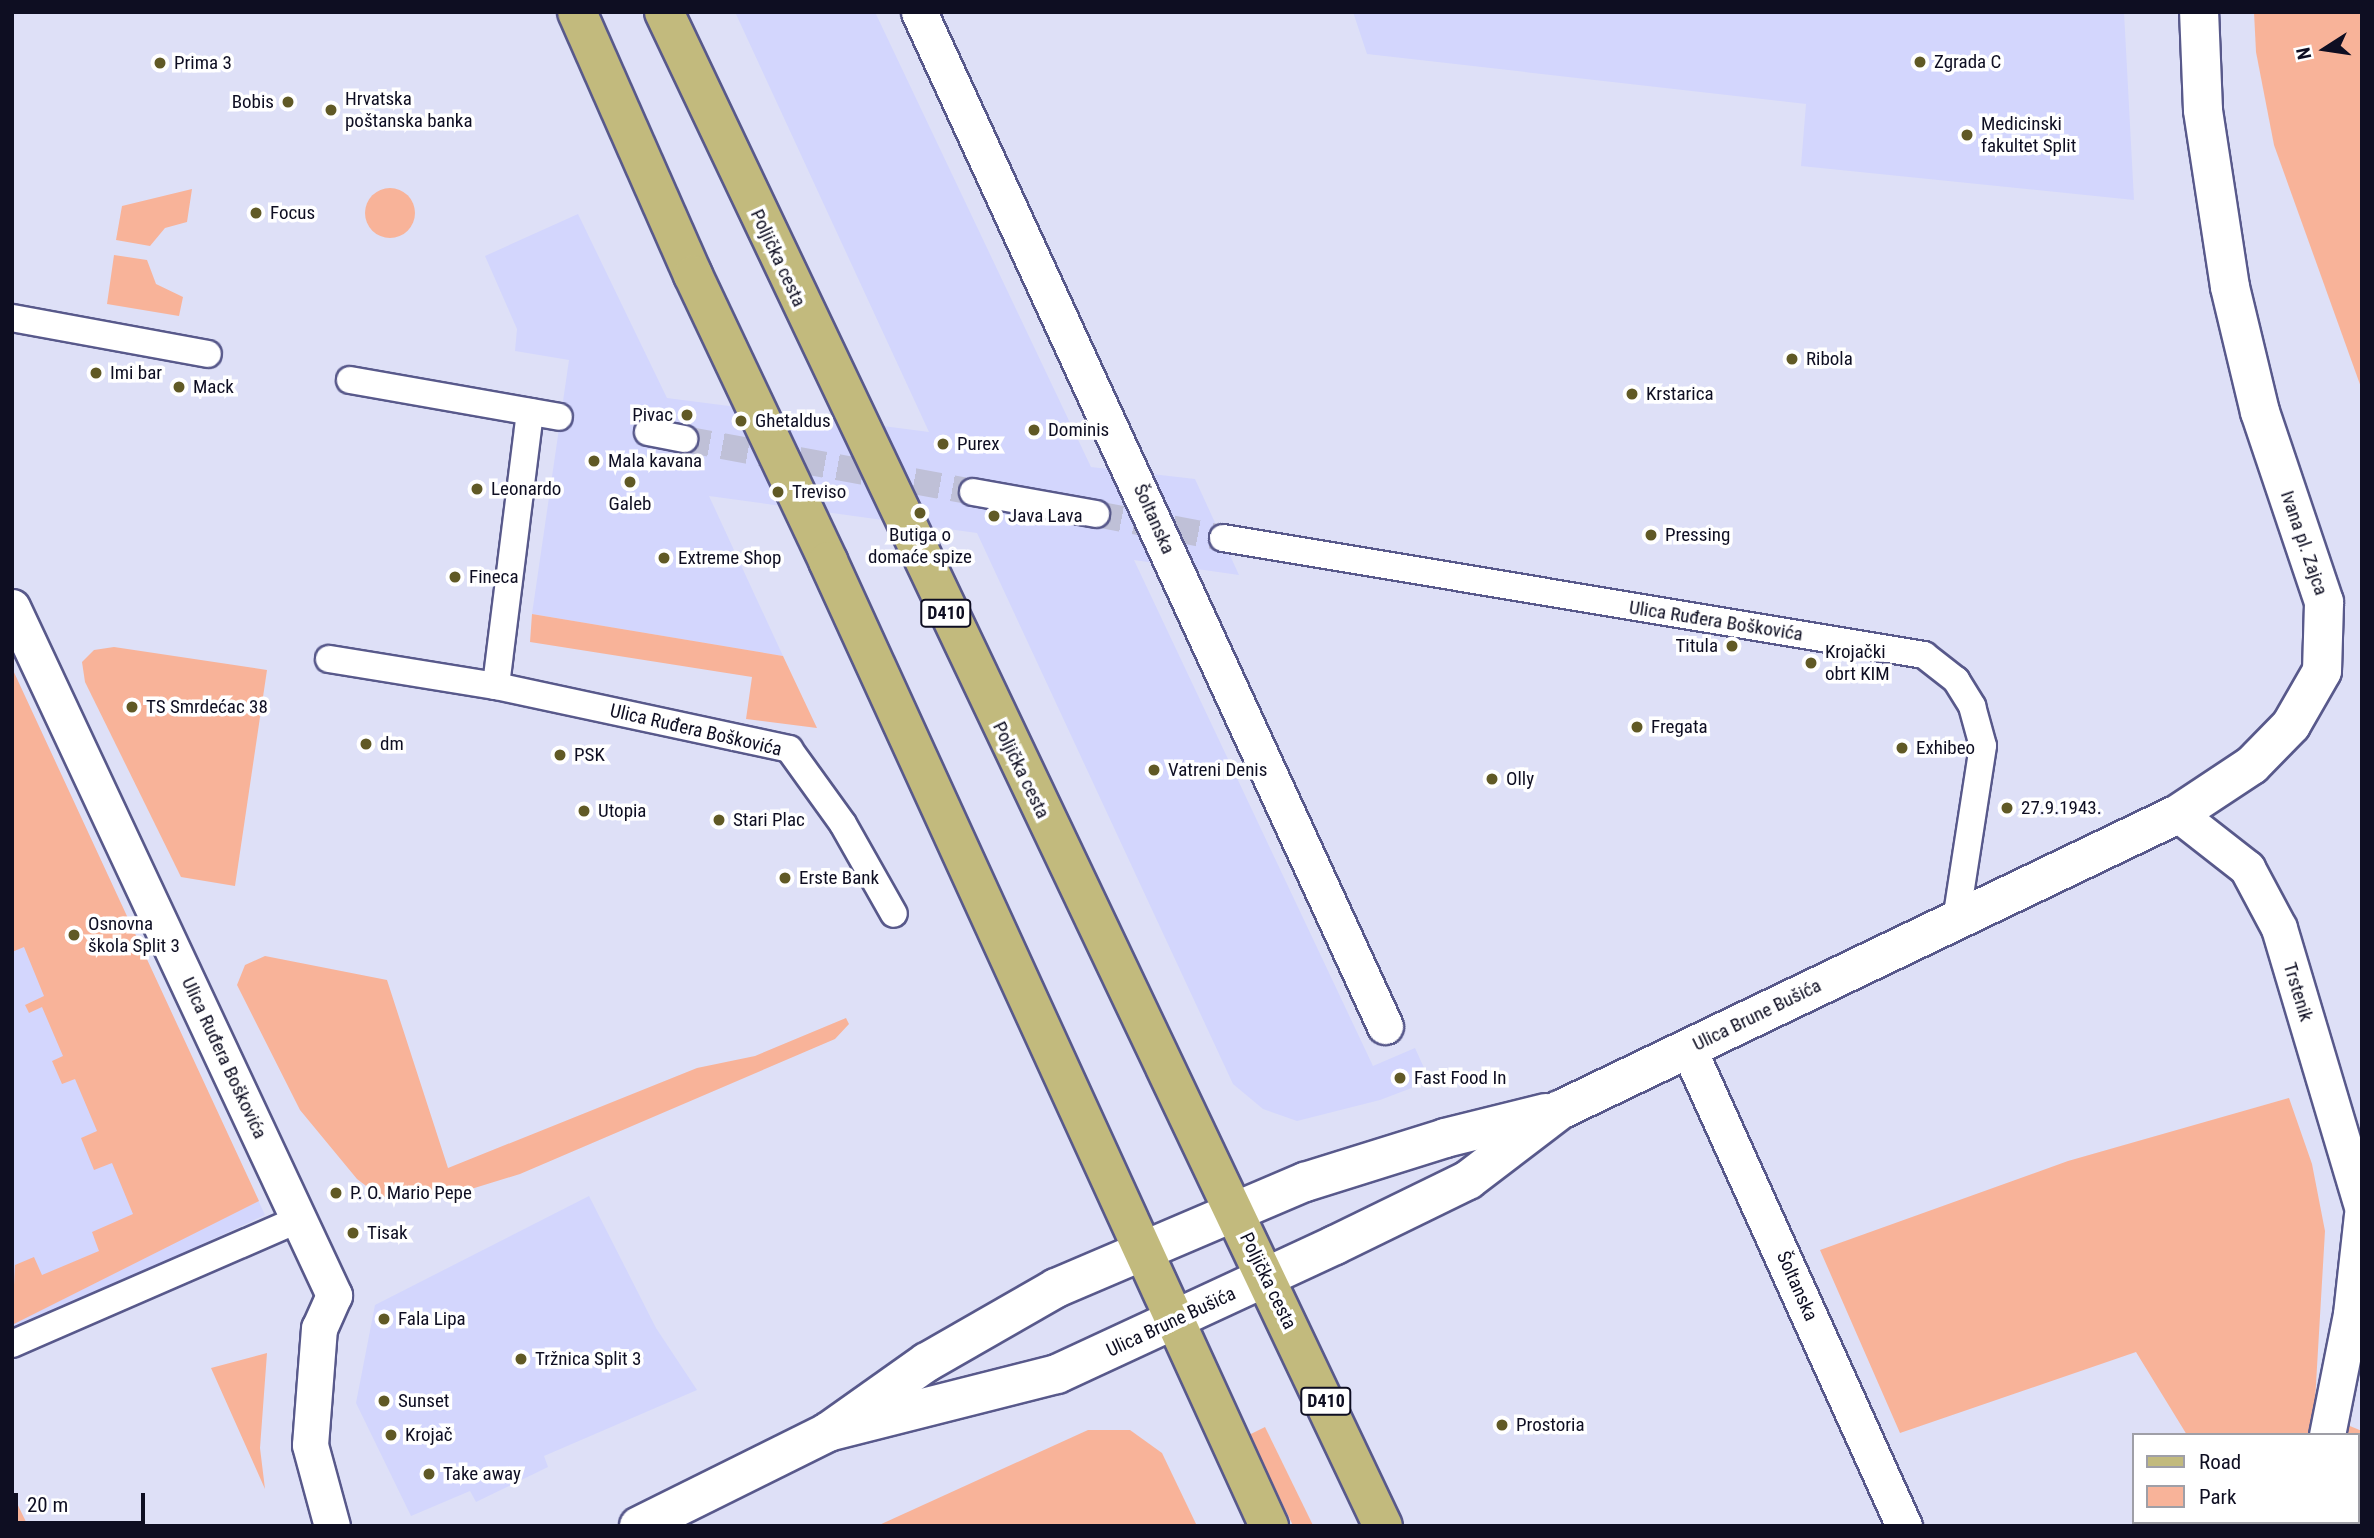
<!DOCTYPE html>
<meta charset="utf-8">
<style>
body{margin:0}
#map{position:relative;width:2374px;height:1538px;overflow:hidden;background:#dee0f7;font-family:"Roboto Condensed",sans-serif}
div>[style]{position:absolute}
.built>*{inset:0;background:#d3d6fd}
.green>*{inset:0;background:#f8b399;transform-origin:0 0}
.round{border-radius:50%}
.pedestrian-tunnel>*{height:26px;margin-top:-13px;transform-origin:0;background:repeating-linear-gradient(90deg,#bfc0d7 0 26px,transparent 0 39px)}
.roads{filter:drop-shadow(2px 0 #58598b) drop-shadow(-2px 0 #58598b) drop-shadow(0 2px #58598b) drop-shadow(0 -2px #58598b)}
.pedestrian>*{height:26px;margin:-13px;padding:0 13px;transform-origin:13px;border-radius:13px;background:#fff}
.minor>*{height:35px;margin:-17.5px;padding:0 17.5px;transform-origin:17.5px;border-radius:17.5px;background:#fff}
.tertiary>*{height:38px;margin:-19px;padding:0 19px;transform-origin:19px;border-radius:19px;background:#fff}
.primary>*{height:38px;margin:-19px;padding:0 19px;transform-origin:19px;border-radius:19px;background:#c2ba7d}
.dots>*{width:19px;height:19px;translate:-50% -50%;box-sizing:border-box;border:4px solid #fff;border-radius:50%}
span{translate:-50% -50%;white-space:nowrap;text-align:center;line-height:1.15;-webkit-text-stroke:7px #fff;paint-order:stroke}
.shield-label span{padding:2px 5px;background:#fff;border:2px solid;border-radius:5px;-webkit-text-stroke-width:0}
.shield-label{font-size:18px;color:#0e0e22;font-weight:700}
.poi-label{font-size:19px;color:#0e0e22}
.left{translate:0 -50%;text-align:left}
.right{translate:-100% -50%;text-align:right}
.street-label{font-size:19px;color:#0e0e22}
.frame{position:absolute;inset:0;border:14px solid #0e0e22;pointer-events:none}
.legend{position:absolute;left:2132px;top:1433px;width:228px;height:91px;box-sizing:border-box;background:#fff;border:2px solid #9f9fa7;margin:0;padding:9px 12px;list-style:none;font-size:21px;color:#0e0e22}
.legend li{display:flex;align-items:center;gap:14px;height:35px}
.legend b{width:35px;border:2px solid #9f9fa7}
.north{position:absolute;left:2290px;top:14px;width:70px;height:70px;-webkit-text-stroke:5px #fff;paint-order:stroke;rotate:258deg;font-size:19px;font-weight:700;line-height:28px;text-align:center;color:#0e0e22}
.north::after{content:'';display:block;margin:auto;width:24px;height:32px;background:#0e0e22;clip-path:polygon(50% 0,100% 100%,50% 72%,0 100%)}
.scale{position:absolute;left:14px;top:1493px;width:131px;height:32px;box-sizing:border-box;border:4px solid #0e0e22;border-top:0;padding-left:9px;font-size:21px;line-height:24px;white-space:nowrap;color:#0e0e22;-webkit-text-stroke:5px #fff;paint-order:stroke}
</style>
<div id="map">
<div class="built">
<i style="clip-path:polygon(735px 12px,875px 12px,1091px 467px,1195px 479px,1239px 575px,1134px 560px,1373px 1066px,1415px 1048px,1430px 1081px,1380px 1100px,1297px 1121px,1263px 1109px,1233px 1084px,977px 533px,709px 496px,783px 656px,532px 614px,569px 360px,515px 351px,517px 329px,485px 256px,578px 214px,667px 398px,929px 432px)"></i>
<i style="clip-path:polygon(1353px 12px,2124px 12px,2134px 200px,1801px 166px,1806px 104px,1367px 54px)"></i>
<i style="clip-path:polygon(12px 668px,265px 1215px,12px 1332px)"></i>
<i style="clip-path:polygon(589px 1196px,656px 1328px,697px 1390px,544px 1456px,548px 1467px,476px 1502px,470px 1491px,411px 1516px,356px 1403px,375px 1305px)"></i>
</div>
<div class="green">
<i style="clip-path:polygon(2254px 12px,2362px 12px,2362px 390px,2274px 145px,2256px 52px)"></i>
<i class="round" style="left:365px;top:188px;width:50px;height:50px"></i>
<i style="clip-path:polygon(192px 189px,187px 222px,165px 228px,150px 246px,116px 240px,122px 206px)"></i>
<i style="clip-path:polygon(114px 255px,147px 260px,156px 284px,183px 297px,179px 316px,107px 304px)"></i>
<i style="clip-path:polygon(532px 614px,783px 656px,817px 728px,746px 719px,752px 677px,530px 642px)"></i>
<i style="clip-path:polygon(114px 647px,267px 670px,235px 886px,181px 877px,85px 682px,82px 662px,94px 650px)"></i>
<i style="clip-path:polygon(12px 668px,259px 1201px,12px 1325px,15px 1265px,34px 1257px,42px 1275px,99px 1251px,92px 1232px,133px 1214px,112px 1163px,94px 1170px,81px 1138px,97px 1131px,75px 1079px,62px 1084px,52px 1061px,63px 1056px,42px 1007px,29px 1013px,25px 1005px,44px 996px,24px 947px,12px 952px)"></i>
<i style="clip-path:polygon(265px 956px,387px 980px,448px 1168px,697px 1068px,755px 1056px,846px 1018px,849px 1024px,835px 1039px,520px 1174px,468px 1190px,396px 1200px,378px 1195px,357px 1179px,300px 1110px,237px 985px,245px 965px)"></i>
<i style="clip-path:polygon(2289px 1098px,2312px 1164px,2325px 1231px,2313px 1435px,2187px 1435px,2136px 1352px,1900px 1433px,1820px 1250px,2068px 1161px)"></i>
<i style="clip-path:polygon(267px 1353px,260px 1448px,265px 1489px,211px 1368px)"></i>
<i style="clip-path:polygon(2345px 1424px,2362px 1431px,2362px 1495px,2358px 1435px,2348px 1435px)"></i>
<i style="left:1265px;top:1427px;width:110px;height:18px;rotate:64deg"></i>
<i style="clip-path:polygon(1088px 1430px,1130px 1430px,1162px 1453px,1197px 1526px,877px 1526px)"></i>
<i style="clip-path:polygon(12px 1493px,28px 1526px,12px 1526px)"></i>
</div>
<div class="pedestrian-tunnel">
<i style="left:684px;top:439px;width:294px;rotate:10.4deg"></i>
<i style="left:1096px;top:514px;width:129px;rotate:10.7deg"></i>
</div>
<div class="roads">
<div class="pedestrian">
<i style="left:12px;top:318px;width:199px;rotate:10.4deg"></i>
<i style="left:350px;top:380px;width:212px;rotate:10deg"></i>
<i style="left:530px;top:412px;width:276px;rotate:97.1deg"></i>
<i style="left:496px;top:686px;width:300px;rotate:12.1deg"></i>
<i style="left:789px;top:749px;width:92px;rotate:54.2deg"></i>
<i style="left:843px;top:824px;width:103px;rotate:60.5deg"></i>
<i style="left:648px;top:432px;width:37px;rotate:11deg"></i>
<i style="left:973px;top:492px;width:125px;rotate:10.1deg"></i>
<i style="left:1223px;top:538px;width:711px;rotate:9.48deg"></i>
<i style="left:1924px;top:655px;width:41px;rotate:38deg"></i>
<i style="left:1956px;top:680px;width:31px;rotate:58deg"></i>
<i style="left:1972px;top:706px;width:41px;rotate:74.6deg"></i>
<i style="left:1983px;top:746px;width:177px;rotate:98.8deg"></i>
<i style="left:329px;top:659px;width:169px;rotate:9.2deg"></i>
<i style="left:12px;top:1344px;width:313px;rotate:-23.5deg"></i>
</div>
<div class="minor">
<i style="left:919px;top:12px;width:1116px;rotate:65.32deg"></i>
<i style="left:12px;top:607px;width:760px;rotate:64.92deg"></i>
<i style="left:334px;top:1295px;width:36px;rotate:114deg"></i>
<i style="left:319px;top:1328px;width:117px;rotate:94.4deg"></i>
<i style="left:310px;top:1445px;width:84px;rotate:74.8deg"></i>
<i style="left:2178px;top:814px;width:88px;rotate:38deg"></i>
<i style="left:2247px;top:868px;width:68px;rotate:61.9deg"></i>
<i style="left:2279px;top:928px;width:290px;rotate:73.4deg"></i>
<i style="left:1688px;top:1048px;width:525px;rotate:65.68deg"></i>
<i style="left:2327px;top:1435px;width:123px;rotate:-78.8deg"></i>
<i style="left:2351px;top:1314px;width:100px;rotate:-83.7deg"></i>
<i style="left:2350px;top:1522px;width:4px;rotate:76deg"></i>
</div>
<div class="tertiary">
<i style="left:828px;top:1432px;width:236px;rotate:-14.2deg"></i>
<i style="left:1057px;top:1374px;width:306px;rotate:-24.9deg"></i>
<i style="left:1335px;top:1245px;width:148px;rotate:-26deg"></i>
<i style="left:1468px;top:1180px;width:116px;rotate:-37.3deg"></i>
<i style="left:1560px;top:1110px;width:685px;rotate:-25.59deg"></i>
<i style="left:2178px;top:814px;width:89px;rotate:-33.5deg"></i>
<i style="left:2252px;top:765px;width:56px;rotate:-45.7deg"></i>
<i style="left:2291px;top:725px;width:62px;rotate:-60.1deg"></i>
<i style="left:2322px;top:671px;width:69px;rotate:-88.3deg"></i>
<i style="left:2324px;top:602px;width:200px;rotate:-108.6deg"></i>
<i style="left:2260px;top:412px;width:129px;rotate:-103.5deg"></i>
<i style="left:2230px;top:287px;width:179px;rotate:-98.7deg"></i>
<i style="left:2203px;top:110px;width:98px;rotate:-92.3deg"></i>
<i style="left:639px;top:1526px;width:211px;rotate:-26.4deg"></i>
<i style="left:828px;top:1432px;width:121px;rotate:-35.3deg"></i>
<i style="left:927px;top:1362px;width:149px;rotate:-29.8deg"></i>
<i style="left:1056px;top:1288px;width:271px;rotate:-23.1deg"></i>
<i style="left:1305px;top:1182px;width:147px;rotate:-17.4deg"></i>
<i style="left:1445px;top:1138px;width:104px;rotate:-13.9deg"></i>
</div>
<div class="primary">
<i style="left:577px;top:12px;width:287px;rotate:66.2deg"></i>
<i style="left:693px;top:275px;width:316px;rotate:64.7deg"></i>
<i style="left:828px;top:561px;width:1061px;rotate:65.44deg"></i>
<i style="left:664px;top:12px;width:1676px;rotate:64.6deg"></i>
</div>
</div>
<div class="dots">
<i style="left:1920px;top:62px;background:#605925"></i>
<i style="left:160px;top:63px;background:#605925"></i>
<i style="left:288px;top:102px;background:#605925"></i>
<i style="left:331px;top:110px;background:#605925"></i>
<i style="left:1967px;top:135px;background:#605925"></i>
<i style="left:256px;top:213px;background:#605925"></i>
<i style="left:1792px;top:359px;background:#605925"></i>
<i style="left:96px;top:373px;background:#605925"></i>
<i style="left:179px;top:387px;background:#605925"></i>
<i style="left:1632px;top:394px;background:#605925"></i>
<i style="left:687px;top:415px;background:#605925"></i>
<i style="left:741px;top:421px;background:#605925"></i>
<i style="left:1034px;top:430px;background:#605925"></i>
<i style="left:943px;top:444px;background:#605925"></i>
<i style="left:594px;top:461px;background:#605925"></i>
<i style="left:630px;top:482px;background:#605925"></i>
<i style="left:477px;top:489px;background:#605925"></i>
<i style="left:778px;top:492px;background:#605925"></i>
<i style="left:920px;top:513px;background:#605925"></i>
<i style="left:994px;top:516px;background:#605925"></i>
<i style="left:1651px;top:535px;background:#605925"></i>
<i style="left:664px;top:558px;background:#605925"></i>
<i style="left:455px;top:577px;background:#605925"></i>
<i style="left:1732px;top:646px;background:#605925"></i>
<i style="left:1811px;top:663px;background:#605925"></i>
<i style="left:132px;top:707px;background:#605925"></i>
<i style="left:1637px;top:727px;background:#605925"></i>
<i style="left:366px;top:744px;background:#605925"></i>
<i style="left:1902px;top:748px;background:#605925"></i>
<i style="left:560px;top:755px;background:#605925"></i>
<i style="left:1154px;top:770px;background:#605925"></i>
<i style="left:1492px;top:779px;background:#605925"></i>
<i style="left:2007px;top:808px;background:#605925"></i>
<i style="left:584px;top:811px;background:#605925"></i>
<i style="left:719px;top:820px;background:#605925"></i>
<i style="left:785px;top:878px;background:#605925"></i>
<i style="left:74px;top:935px;background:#605925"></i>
<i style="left:1400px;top:1078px;background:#605925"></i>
<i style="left:336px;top:1193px;background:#605925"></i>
<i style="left:353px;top:1233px;background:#605925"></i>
<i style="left:384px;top:1319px;background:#605925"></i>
<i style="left:521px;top:1359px;background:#605925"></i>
<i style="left:384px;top:1401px;background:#605925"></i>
<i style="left:1502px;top:1425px;background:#605925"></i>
<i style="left:391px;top:1435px;background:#605925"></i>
<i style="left:429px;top:1474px;background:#605925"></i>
</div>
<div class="shield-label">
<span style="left:946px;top:613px">D410</span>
<span style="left:1326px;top:1401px">D410</span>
</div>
<div class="poi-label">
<span class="left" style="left:1934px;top:62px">Zgrada C</span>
<span class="left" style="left:174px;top:63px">Prima 3</span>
<span class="left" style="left:345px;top:110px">Hrvatska<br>poštanska banka</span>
<span class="right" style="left:274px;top:102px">Bobis</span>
<span class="left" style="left:1981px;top:135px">Medicinski<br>fakultet Split</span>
<span class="left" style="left:270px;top:213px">Focus</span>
<span class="left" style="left:1806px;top:359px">Ribola</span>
<span class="left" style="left:110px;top:373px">Imi bar</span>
<span class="left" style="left:193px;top:387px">Mack</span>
<span class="left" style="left:1646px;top:394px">Krstarica</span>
<span class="right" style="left:673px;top:415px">Pivac</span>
<span class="left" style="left:755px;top:421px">Ghetaldus</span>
<span class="left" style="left:1048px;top:430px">Dominis</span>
<span class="left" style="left:957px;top:444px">Purex</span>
<span class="left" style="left:608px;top:461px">Mala kavana</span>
<span class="left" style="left:491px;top:489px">Leonardo</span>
<span class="left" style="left:792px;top:492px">Treviso</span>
<span style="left:630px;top:504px">Galeb</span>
<span class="left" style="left:1008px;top:516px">Java Lava</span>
<span style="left:920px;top:546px">Butiga o<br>domaće spize</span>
<span class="left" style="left:1665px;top:535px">Pressing</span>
<span class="left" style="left:678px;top:558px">Extreme Shop</span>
<span class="left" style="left:469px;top:577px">Fineca</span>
<span class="right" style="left:1718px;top:646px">Titula</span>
<span class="left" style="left:1825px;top:663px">Krojački<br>obrt KIM</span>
<span class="left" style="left:146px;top:707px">TS Smrdećac 38</span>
<span class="left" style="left:1651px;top:727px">Fregata</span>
<span class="left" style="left:380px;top:744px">dm</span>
<span class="left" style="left:1916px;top:748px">Exhibeo</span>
<span class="left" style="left:574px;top:755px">PSK</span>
<span class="left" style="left:1168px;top:770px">Vatreni Denis</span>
<span class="left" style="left:1506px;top:779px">Olly</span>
<span class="left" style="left:2021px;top:808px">27.9.1943.</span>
<span class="left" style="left:598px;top:811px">Utopia</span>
<span class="left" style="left:733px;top:820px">Stari Plac</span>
<span class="left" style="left:799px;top:878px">Erste Bank</span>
<span class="left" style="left:88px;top:935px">Osnovna<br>škola Split 3</span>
<span class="left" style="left:1414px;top:1078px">Fast Food In</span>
<span class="left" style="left:350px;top:1193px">P. O. Mario Pepe</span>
<span class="left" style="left:367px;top:1233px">Tisak</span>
<span class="left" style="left:398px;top:1319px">Fala Lipa</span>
<span class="left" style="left:535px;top:1359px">Tržnica Split 3</span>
<span class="left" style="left:398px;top:1401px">Sunset</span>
<span class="left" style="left:1516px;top:1425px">Prostoria</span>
<span class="left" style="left:405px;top:1435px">Krojač</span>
<span class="left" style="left:443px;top:1474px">Take away</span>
</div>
<div class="street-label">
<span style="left:778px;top:258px;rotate:65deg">Poljička cesta</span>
<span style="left:1154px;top:519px;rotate:66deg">Šoltanska</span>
<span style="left:2304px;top:543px;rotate:71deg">Ivana pl. Zajca</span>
<span style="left:1716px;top:621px;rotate:9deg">Ulica Ruđera Boškovića</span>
<span style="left:696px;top:730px;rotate:13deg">Ulica Ruđera Boškovića</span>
<span style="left:1021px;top:770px;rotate:64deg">Poljička cesta</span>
<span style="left:2298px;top:992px;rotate:73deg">Trstenik</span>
<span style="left:1757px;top:1015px;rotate:-26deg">Ulica Brune Bušića</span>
<span style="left:224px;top:1058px;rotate:65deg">Ulica Ruđera Boškovića</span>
<span style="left:1268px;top:1281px;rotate:64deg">Poljička cesta</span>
<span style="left:1797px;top:1286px;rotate:66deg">Šoltanska</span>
<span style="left:1171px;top:1322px;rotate:-25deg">Ulica Brune Bušića</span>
</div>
<div class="frame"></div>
<ul class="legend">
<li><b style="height:9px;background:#c2ba7d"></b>Road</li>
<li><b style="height:19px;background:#f8b399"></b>Park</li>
</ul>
<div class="north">N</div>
<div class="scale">20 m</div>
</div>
